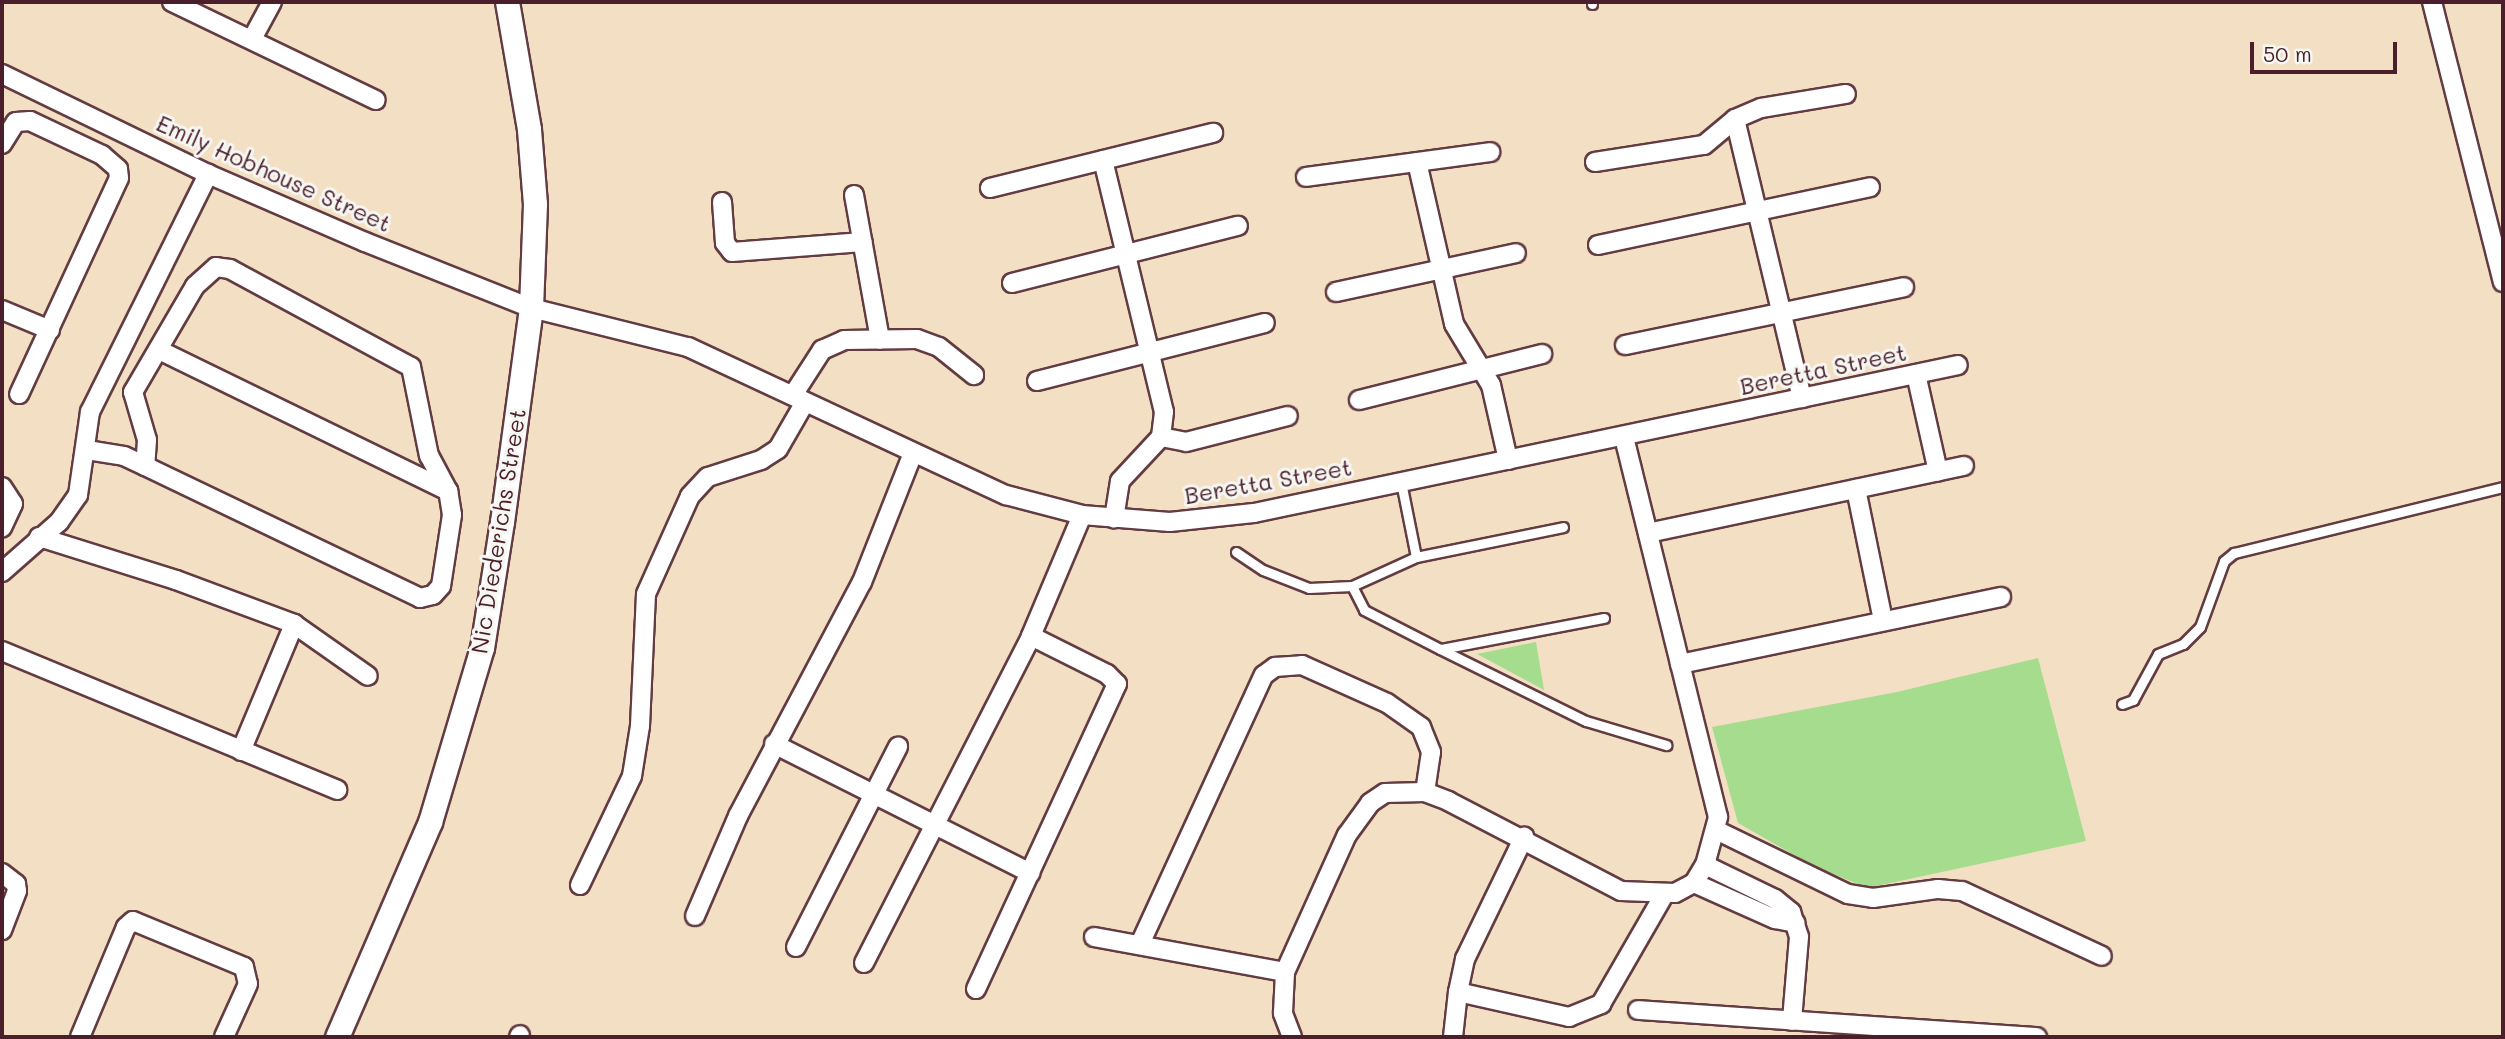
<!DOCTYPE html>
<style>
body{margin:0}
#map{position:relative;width:2505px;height:1039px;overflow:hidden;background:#f3dfc3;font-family:Mali,sans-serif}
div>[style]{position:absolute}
.green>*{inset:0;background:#a6dc8d}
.roads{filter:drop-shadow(2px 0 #633c42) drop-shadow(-2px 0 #633c42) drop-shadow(0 2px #633c42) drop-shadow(0 -2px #633c42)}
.service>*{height:9px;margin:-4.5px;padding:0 4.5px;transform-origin:4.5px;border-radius:4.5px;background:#fff}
.minor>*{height:18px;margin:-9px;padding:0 9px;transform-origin:9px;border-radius:9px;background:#fff}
.tertiary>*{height:23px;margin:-11.5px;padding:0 11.5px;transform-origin:11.5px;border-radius:11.5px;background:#fff}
span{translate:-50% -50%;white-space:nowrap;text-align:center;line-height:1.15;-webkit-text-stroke:6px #f6f6f2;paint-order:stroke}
.street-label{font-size:23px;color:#4a1f2b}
.frame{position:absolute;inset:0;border:4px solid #4a1f2b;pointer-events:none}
.scale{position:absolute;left:2250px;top:42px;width:147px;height:32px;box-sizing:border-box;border:4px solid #4a1f2b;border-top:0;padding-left:9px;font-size:21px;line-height:24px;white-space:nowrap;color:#4a1f2b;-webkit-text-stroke:5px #f6f6f2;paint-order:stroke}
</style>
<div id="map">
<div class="green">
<i style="clip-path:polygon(1536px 642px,1544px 690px,1477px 654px)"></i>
<i style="clip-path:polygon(2038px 658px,2086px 841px,1867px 888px,1810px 864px,1738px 823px,1712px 727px,1897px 692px)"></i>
</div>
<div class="roads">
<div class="service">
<i style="left:1592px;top:2px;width:2px;rotate:90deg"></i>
<i style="left:1401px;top:482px;width:76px;rotate:78.7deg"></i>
<i style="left:1236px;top:552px;width:32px;rotate:34deg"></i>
<i style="left:1263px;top:570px;width:49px;rotate:21.4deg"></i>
<i style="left:1309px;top:588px;width:43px;rotate:-2.7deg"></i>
<i style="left:1352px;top:586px;width:70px;rotate:-24.4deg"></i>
<i style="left:1416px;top:557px;width:150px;rotate:-11.5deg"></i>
<i style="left:1352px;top:586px;width:27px;rotate:63deg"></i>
<i style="left:1364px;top:610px;width:85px;rotate:27.2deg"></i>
<i style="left:1440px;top:649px;width:163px;rotate:26.3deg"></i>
<i style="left:1586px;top:721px;width:84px;rotate:16.7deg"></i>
<i style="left:1441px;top:649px;width:166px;rotate:-10.8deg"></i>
<i style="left:2122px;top:704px;width:12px;rotate:-20deg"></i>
<i style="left:2133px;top:700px;width:52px;rotate:-61.5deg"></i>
<i style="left:2158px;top:654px;width:27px;rotate:-22deg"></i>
<i style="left:2183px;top:644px;width:24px;rotate:-45deg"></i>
<i style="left:2200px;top:627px;width:70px;rotate:-70deg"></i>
<i style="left:2224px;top:561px;width:13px;rotate:-39deg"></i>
<i style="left:2234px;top:553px;width:277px;rotate:-13.8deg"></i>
</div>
<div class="minor">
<i style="left:172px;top:2px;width:226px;rotate:25.7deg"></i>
<i style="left:2432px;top:2px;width:289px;rotate:75.8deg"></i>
<i style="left:252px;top:39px;width:42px;rotate:-61.6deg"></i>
<i style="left:2px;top:74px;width:229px;rotate:25.9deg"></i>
<i style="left:208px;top:174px;width:171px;rotate:23.4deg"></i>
<i style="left:365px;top:242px;width:179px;rotate:21.7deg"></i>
<i style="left:531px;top:308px;width:162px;rotate:14deg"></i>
<i style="left:688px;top:347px;width:351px;rotate:25deg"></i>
<i style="left:1006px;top:495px;width:79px;rotate:14.7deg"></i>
<i style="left:1082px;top:515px;width:88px;rotate:4.5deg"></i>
<i style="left:1170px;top:522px;width:84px;rotate:-6.1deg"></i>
<i style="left:1254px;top:513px;width:719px;rotate:-11.87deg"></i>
<i style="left:1735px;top:119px;width:287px;rotate:76.5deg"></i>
<i style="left:2px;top:144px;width:26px;rotate:-58deg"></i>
<i style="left:16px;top:122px;width:14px;rotate:-4deg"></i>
<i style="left:30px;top:121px;width:80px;rotate:25.3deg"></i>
<i style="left:102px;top:155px;width:21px;rotate:41deg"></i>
<i style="left:118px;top:169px;width:9px;rotate:84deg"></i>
<i style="left:119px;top:178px;width:238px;rotate:114.8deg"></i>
<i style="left:1103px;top:160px;width:259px;rotate:76.4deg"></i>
<i style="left:1164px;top:412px;width:25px;rotate:97deg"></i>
<i style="left:1161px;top:437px;width:60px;rotate:133deg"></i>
<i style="left:1120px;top:481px;width:38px;rotate:99deg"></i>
<i style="left:1417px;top:162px;width:166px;rotate:77.1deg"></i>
<i style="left:1454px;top:324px;width:71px;rotate:58.8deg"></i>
<i style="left:1491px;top:385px;width:77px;rotate:77.2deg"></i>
<i style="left:1595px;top:162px;width:110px;rotate:-8.9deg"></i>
<i style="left:1704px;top:145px;width:40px;rotate:-40deg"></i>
<i style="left:1735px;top:119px;width:28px;rotate:-23deg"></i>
<i style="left:1761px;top:108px;width:86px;rotate:-9.4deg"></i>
<i style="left:1306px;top:177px;width:186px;rotate:-7.7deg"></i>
<i style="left:990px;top:188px;width:230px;rotate:-13.9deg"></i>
<i style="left:854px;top:195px;width:147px;rotate:79.8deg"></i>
<i style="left:722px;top:202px;width:41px;rotate:85.8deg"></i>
<i style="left:725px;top:243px;width:11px;rotate:52deg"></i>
<i style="left:732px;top:252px;width:131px;rotate:-4.4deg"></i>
<i style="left:1598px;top:245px;width:278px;rotate:-12deg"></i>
<i style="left:1012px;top:283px;width:233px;rotate:-14.2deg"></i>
<i style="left:1336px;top:292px;width:184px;rotate:-12.2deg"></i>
<i style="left:2px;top:310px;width:52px;rotate:22.6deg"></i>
<i style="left:1625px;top:345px;width:285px;rotate:-11.7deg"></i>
<i style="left:159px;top:350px;width:322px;rotate:26deg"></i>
<i style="left:1916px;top:374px;width:100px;rotate:77.3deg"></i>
<i style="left:1037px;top:381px;width:235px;rotate:-14.3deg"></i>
<i style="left:793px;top:395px;width:54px;rotate:-57.2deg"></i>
<i style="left:822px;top:350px;width:24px;rotate:-24deg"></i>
<i style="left:844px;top:340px;width:73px;rotate:-0.8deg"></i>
<i style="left:917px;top:339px;width:23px;rotate:20deg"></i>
<i style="left:939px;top:347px;width:45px;rotate:38.7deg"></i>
<i style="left:1359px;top:400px;width:189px;rotate:-14.1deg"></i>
<i style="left:1161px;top:437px;width:25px;rotate:11deg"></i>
<i style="left:1186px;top:442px;width:105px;rotate:-14.3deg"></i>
<i style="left:87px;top:450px;width:37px;rotate:9deg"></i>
<i style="left:124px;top:456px;width:23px;rotate:25deg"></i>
<i style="left:145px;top:466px;width:305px;rotate:25.6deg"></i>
<i style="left:420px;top:598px;width:13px;rotate:-13deg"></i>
<i style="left:433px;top:595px;width:12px;rotate:-48deg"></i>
<i style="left:441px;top:586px;width:72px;rotate:-81.2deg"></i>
<i style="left:452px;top:515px;width:24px;rotate:-99deg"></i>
<i style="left:448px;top:491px;width:40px;rotate:-118deg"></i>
<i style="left:429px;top:456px;width:91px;rotate:-101.4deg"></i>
<i style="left:411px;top:367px;width:206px;rotate:-151.6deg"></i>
<i style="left:230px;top:269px;width:14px;rotate:-172deg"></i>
<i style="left:216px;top:267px;width:28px;rotate:138deg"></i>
<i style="left:195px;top:286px;width:123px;rotate:120.3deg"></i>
<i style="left:133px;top:392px;width:50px;rotate:73.7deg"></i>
<i style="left:147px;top:440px;width:26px;rotate:94deg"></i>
<i style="left:2px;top:487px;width:20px;rotate:57deg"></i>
<i style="left:13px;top:504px;width:26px;rotate:115deg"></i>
<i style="left:1856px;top:489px;width:135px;rotate:78.4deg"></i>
<i style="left:1648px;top:533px;width:323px;rotate:-12deg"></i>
<i style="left:39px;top:537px;width:144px;rotate:17.4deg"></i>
<i style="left:176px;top:580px;width:126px;rotate:20.4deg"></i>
<i style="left:294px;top:624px;width:90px;rotate:35.1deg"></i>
<i style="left:2px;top:572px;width:76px;rotate:-41.3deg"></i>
<i style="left:59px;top:522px;width:33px;rotate:-55deg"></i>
<i style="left:78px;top:495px;width:84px;rotate:-81.8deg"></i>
<i style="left:90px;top:412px;width:266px;rotate:-63.6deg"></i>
<i style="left:2px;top:651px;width:363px;rotate:22.5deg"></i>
<i style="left:1680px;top:664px;width:328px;rotate:-11.8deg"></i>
<i style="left:774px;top:744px;width:287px;rotate:26.7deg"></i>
<i style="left:241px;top:751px;width:138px;rotate:-67.3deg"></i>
<i style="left:1718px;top:831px;width:144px;rotate:25.9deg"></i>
<i style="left:1848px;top:894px;width:25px;rotate:9deg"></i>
<i style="left:1873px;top:898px;width:66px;rotate:-7.9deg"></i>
<i style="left:1938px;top:889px;width:24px;rotate:5deg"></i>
<i style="left:1962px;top:891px;width:154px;rotate:24.9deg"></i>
<i style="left:1705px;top:865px;width:78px;rotate:25.9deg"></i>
<i style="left:1775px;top:899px;width:21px;rotate:39deg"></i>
<i style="left:1791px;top:912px;width:26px;rotate:72deg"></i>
<i style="left:1799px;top:937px;width:84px;rotate:94.8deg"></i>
<i style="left:2px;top:873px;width:18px;rotate:38deg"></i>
<i style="left:16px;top:884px;width:7px;rotate:82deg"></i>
<i style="left:17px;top:891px;width:42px;rotate:111deg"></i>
<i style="left:1694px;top:883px;width:89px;rotate:24deg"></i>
<i style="left:1775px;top:919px;width:21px;rotate:11deg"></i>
<i style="left:580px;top:885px;width:121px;rotate:-64.5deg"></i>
<i style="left:632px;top:776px;width:51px;rotate:-80.9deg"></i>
<i style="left:640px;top:726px;width:132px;rotate:-87.4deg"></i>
<i style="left:646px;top:594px;width:107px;rotate:-65.8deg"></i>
<i style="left:690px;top:496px;width:26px;rotate:-47deg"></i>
<i style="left:708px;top:477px;width:56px;rotate:-17.8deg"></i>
<i style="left:761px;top:460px;width:20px;rotate:-33deg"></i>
<i style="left:778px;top:449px;width:54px;rotate:-60.1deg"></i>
<i style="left:695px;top:916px;width:109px;rotate:-66.7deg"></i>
<i style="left:738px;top:816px;width:265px;rotate:-62.1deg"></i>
<i style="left:862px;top:582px;width:139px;rotate:-68.4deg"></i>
<i style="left:1094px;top:937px;width:194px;rotate:10.4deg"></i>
<i style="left:1140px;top:944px;width:296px;rotate:-65.3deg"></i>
<i style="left:1264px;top:675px;width:14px;rotate:-36deg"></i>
<i style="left:1275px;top:667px;width:27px;rotate:-4deg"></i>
<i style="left:1302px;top:665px;width:93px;rotate:24.1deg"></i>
<i style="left:1387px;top:703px;width:42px;rotate:35.2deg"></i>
<i style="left:1421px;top:727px;width:27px;rotate:68deg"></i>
<i style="left:1431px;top:752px;width:40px;rotate:98.5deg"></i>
<i style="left:796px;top:947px;width:225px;rotate:-63deg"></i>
<i style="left:864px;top:963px;width:367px;rotate:-62.9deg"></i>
<i style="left:1031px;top:636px;width:131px;rotate:-67.1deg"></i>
<i style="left:976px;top:989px;width:336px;rotate:-65.2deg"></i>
<i style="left:1117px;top:684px;width:14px;rotate:-135deg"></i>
<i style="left:1107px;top:674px;width:85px;rotate:-153.4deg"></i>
<i style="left:1458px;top:992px;width:34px;rotate:-78deg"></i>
<i style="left:1465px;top:959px;width:136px;rotate:-64.2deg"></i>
<i style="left:1638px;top:1010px;width:400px;rotate:3.9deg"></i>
<i style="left:80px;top:1037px;width:119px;rotate:-67.3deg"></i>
<i style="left:126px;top:927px;width:9px;rotate:-41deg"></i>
<i style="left:133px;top:921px;width:120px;rotate:22.5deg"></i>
<i style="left:244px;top:967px;width:17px;rotate:77deg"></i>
<i style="left:248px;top:984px;width:58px;rotate:114.4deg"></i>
<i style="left:519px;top:1037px;width:2px;rotate:-63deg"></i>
<i style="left:1292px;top:1037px;width:26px;rotate:-111deg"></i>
<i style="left:1283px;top:1013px;width:41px;rotate:-87.2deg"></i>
<i style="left:1285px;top:972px;width:150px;rotate:-65.7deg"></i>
<i style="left:1347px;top:835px;width:39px;rotate:-54deg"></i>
<i style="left:1370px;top:803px;width:18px;rotate:-34deg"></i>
<i style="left:1385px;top:793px;width:40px;rotate:-1.4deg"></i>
<i style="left:1425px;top:792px;width:25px;rotate:21deg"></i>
<i style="left:1448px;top:801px;width:195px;rotate:27.5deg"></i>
<i style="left:1621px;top:891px;width:54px;rotate:2.1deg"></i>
<i style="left:1675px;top:893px;width:21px;rotate:-28deg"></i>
<i style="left:1694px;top:883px;width:21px;rotate:-59deg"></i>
<i style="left:1705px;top:865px;width:50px;rotate:-74.8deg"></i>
<i style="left:1718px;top:817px;width:392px;rotate:-103.9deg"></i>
<i style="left:1453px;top:1037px;width:45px;rotate:-83.7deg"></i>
<i style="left:1458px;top:992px;width:114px;rotate:12.7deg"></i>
<i style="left:1569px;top:1017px;width:35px;rotate:-22deg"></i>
<i style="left:1601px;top:1004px;width:126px;rotate:-60deg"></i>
</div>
<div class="tertiary">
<i style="left:337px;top:1037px;width:234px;rotate:-66.6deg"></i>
<i style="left:430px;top:822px;width:182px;rotate:-73.4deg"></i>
<i style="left:482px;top:648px;width:128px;rotate:-81deg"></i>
<i style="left:502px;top:522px;width:216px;rotate:-82.3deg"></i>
<i style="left:531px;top:308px;width:104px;rotate:-87.8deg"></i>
<i style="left:535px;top:204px;width:75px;rotate:-94.6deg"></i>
<i style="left:529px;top:129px;width:129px;rotate:-99.8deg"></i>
</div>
</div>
<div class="street-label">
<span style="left:274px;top:173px;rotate:24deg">Emily Hobhouse Street</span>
<span style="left:1823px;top:369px;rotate:-12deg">Beretta Street</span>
<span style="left:1268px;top:481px;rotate:-10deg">Beretta Street</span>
<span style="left:498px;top:531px;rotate:-81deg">Nic Diederichs Street</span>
</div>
<div class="frame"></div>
<div class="scale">50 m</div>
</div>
